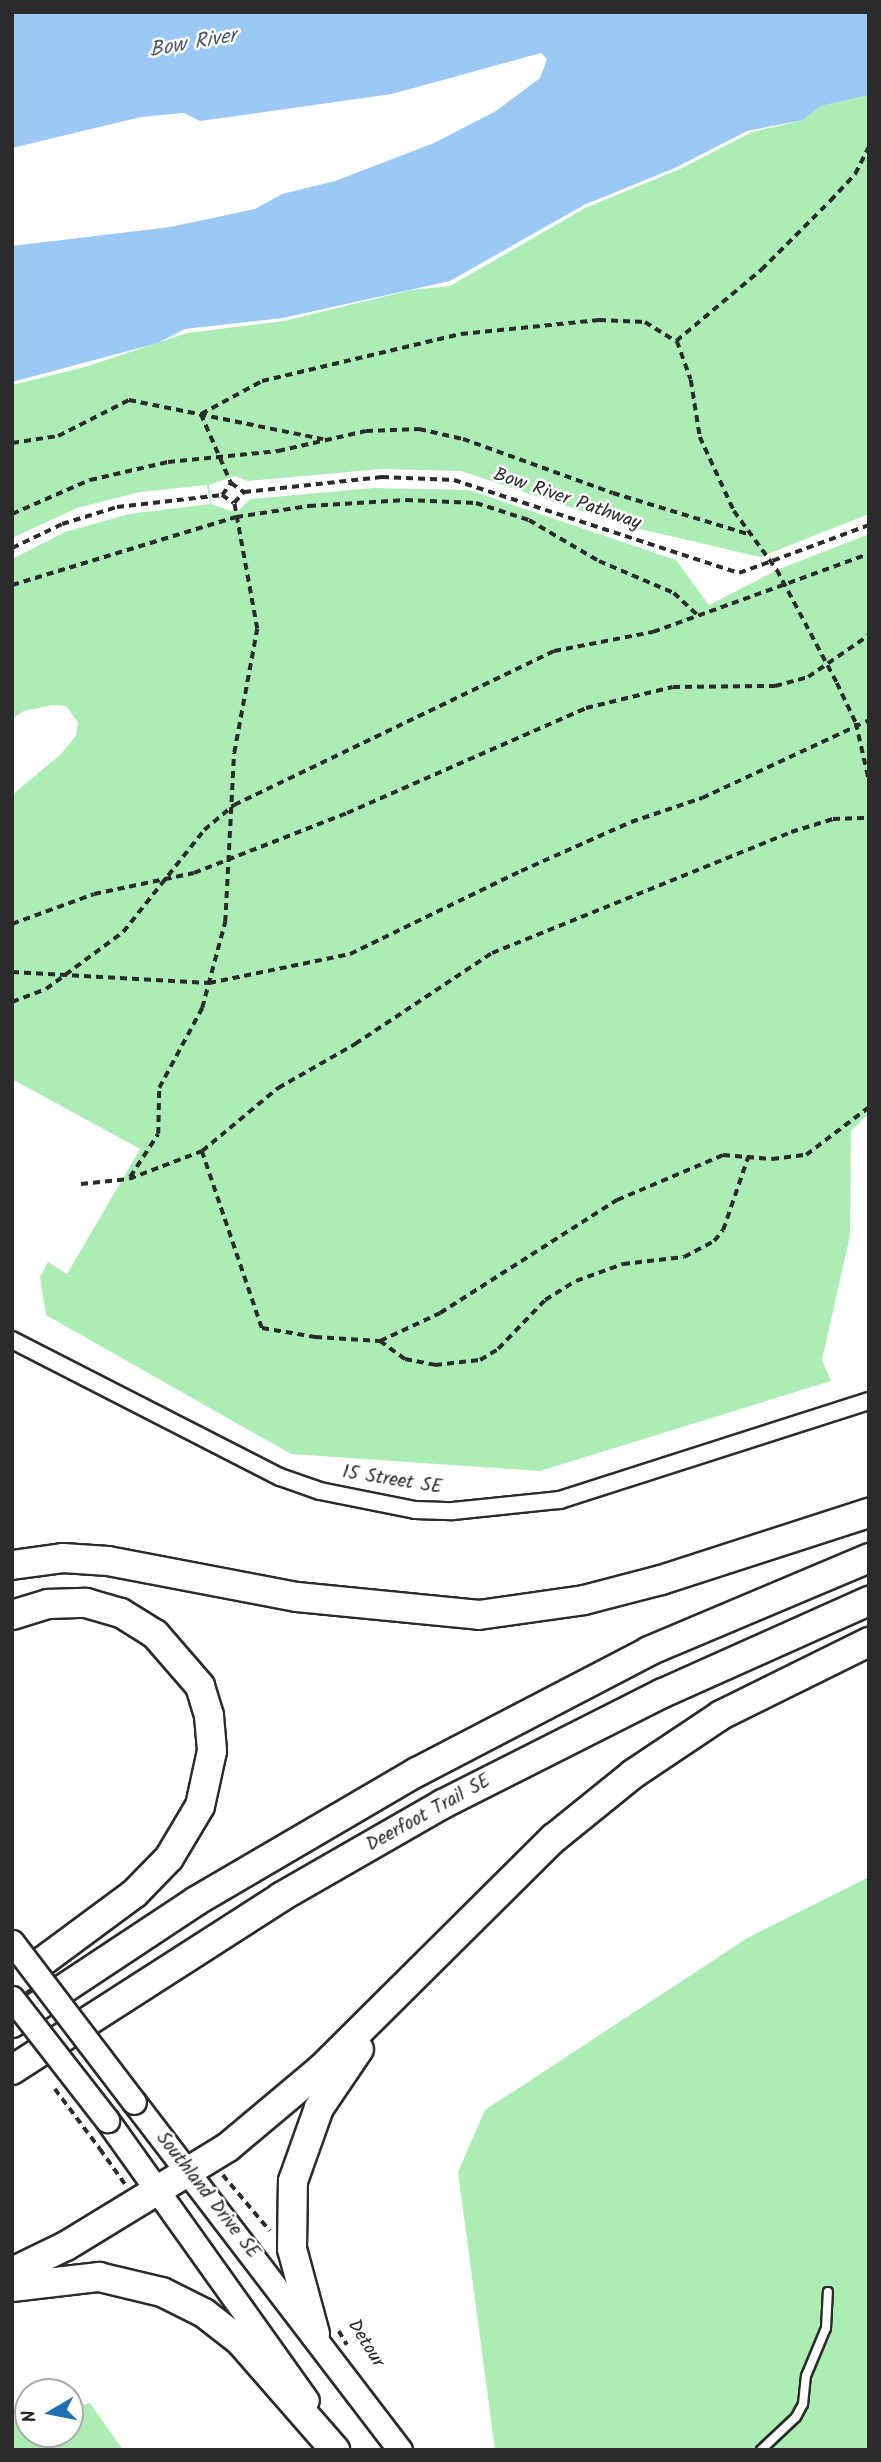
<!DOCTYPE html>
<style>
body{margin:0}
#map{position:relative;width:881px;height:2462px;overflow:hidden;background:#fff;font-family:Kalam,sans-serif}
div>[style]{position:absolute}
.green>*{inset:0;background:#acedb5}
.water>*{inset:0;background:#9bc8f5}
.path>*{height:3.5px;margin-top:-1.75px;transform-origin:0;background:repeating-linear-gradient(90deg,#2b2b2b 0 7px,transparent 0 12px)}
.roads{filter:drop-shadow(2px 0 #2b2b2b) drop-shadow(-2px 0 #2b2b2b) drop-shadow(0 2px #2b2b2b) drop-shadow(0 -2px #2b2b2b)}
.lane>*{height:8px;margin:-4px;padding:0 4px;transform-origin:4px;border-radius:4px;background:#fff}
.street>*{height:16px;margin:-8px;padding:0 8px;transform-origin:8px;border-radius:8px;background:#fff}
.secondary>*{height:23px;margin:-11.5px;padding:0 11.5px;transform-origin:11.5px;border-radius:11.5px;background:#fff}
.highway>*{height:28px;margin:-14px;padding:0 14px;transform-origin:14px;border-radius:14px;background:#fff}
.path-bridge>*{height:3.5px;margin-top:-1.75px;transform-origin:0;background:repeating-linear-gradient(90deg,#2b2b2b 0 7px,transparent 0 12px)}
.bridges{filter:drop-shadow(2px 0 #2b2b2b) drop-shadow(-2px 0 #2b2b2b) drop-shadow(0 2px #2b2b2b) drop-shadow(0 -2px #2b2b2b)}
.secondary-bridge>*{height:23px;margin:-11.5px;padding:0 11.5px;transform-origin:11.5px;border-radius:11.5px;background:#fff}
span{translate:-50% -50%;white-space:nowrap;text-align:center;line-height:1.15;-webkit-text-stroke:5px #fff;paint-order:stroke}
.street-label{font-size:19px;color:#2b2b2b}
.water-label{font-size:21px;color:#4d5a68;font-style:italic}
.frame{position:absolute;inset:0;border:14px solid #2b2b2b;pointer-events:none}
.north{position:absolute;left:14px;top:2378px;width:70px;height:70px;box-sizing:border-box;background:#fff;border:2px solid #aaa;border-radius:50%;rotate:260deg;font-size:19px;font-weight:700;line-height:28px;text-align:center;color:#2b2b2b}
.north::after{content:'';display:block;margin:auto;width:24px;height:32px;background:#1f6fb2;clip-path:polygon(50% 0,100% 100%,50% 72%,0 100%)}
</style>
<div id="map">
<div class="green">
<i style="clip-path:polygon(869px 95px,869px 514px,760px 557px,623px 525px,461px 471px,381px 469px,248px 481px,235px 476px,209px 485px,211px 504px,231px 511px,239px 510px,250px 499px,373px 488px,469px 490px,676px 560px,709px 605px,777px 570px,869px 534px,869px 1113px,851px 1131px,850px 1236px,822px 1360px,831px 1381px,540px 1471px,291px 1454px,46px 1315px,40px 1277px,48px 1262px,67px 1274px,140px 1149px,12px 1079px,12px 795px,60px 755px,76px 736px,78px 722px,66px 706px,53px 705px,24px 711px,12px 719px,12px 559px,65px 532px,129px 514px,210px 504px,207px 485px,140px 492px,77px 508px,12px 538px,12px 385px,85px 367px,187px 333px,284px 321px,411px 290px,450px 286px,585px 208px,680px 169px,752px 132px,803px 120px,821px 106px)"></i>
<i style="clip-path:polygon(869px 1877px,869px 2450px,495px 2450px,458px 2172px,485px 2110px,749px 1937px)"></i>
<i style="clip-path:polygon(90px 2403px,123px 2450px,12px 2450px,12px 2420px,28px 2417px,28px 2434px,70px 2434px,70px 2408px)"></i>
</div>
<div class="water">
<i style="clip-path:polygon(12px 12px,869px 12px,869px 95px,821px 106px,803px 120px,747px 131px,677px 167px,584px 205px,450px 281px,283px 318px,185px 329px,158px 343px,12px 382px,12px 246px,170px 227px,255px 209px,282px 194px,335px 181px,434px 143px,496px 111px,540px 78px,547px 59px,541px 53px,392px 94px,200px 121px,184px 113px,141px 117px,12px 148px)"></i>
</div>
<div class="path">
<i style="left:677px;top:341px;width:41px;rotate:70.3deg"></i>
<i style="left:691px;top:380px;width:58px;rotate:81deg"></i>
<i style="left:700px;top:437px;width:81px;rotate:65.3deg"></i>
<i style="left:734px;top:511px;width:73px;rotate:53.9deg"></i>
<i style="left:777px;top:570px;width:128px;rotate:62deg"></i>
<i style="left:837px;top:683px;width:44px;rotate:64.6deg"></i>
<i style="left:856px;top:723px;width:58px;rotate:77.2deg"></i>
<i style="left:201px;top:414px;width:69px;rotate:-28.4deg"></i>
<i style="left:262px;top:381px;width:204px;rotate:-13.3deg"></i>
<i style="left:461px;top:334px;width:139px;rotate:-5.8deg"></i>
<i style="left:599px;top:320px;width:46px;rotate:2.5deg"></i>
<i style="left:645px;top:322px;width:36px;rotate:32deg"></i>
<i style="left:676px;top:341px;width:111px;rotate:-39.9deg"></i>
<i style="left:761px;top:270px;width:98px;rotate:-45deg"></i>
<i style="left:830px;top:201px;width:37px;rotate:-47deg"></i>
<i style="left:855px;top:174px;width:31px;rotate:-63deg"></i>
<i style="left:201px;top:414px;width:75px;rotate:66.5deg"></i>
<i style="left:12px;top:443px;width:47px;rotate:-8.7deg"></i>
<i style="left:58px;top:436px;width:80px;rotate:-26.9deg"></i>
<i style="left:129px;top:400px;width:198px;rotate:11.4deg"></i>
<i style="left:222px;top:495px;width:15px;rotate:-53deg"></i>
<i style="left:231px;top:483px;width:16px;rotate:35deg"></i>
<i style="left:244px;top:492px;width:139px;rotate:-6.2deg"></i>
<i style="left:382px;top:477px;width:72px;rotate:2.4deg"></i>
<i style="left:454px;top:480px;width:300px;rotate:18.1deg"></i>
<i style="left:739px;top:573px;width:139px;rotate:-20.3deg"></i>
<i style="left:222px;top:495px;width:14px;rotate:34deg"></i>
<i style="left:234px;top:503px;width:15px;rotate:-48deg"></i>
<i style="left:12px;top:514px;width:85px;rotate:-23.6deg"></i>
<i style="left:90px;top:480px;width:80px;rotate:-13deg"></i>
<i style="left:168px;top:462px;width:111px;rotate:-5.7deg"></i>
<i style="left:278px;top:451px;width:90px;rotate:-12.8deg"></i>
<i style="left:366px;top:431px;width:53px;rotate:-2.2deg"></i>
<i style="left:419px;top:429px;width:45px;rotate:12.8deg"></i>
<i style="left:463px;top:439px;width:159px;rotate:19.8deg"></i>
<i style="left:613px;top:493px;width:144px;rotate:16.9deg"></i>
<i style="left:12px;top:548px;width:55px;rotate:-25.6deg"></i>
<i style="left:62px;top:524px;width:58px;rotate:-17.2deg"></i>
<i style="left:117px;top:507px;width:106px;rotate:-6.5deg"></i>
<i style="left:12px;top:585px;width:234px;rotate:-16.9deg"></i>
<i style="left:236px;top:517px;width:74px;rotate:-8.6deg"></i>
<i style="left:309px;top:506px;width:97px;rotate:-3.5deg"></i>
<i style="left:406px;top:500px;width:70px;rotate:2.5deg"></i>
<i style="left:476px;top:503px;width:56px;rotate:17.8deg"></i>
<i style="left:529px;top:520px;width:81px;rotate:30.4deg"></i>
<i style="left:599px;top:561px;width:82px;rotate:23.1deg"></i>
<i style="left:674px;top:593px;width:34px;rotate:43deg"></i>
<i style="left:12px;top:924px;width:87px;rotate:-20.1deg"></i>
<i style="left:94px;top:894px;width:102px;rotate:-11.9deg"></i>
<i style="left:194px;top:873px;width:164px;rotate:-21.4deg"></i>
<i style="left:347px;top:813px;width:261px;rotate:-23.7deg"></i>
<i style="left:586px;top:708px;width:89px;rotate:-13.6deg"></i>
<i style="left:673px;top:687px;width:102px;rotate:-0.6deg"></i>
<i style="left:775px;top:686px;width:34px;rotate:-15deg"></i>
<i style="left:808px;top:677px;width:74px;rotate:-34.5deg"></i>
<i style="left:12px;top:972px;width:197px;rotate:3.2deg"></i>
<i style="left:209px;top:983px;width:144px;rotate:-11.6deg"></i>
<i style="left:350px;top:954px;width:190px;rotate:-25.9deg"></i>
<i style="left:521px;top:871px;width:120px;rotate:-24deg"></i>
<i style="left:631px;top:822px;width:75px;rotate:-18.7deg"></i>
<i style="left:702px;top:798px;width:184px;rotate:-25deg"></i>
<i style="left:12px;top:1002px;width:36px;rotate:-21deg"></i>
<i style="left:46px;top:989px;width:96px;rotate:-36.5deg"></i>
<i style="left:123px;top:932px;width:130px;rotate:-51.5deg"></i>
<i style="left:204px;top:830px;width:39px;rotate:-40deg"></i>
<i style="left:234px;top:805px;width:355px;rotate:-25.7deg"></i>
<i style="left:554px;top:651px;width:101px;rotate:-10.9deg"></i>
<i style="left:653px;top:632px;width:230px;rotate:-19.9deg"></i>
<i style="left:202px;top:1151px;width:187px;rotate:71.3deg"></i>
<i style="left:262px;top:1328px;width:54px;rotate:9.6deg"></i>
<i style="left:315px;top:1337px;width:65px;rotate:3.5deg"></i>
<i style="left:380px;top:1341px;width:66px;rotate:-25deg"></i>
<i style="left:440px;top:1313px;width:210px;rotate:-32.6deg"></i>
<i style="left:617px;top:1200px;width:115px;rotate:-23deg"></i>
<i style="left:723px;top:1155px;width:49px;rotate:4.7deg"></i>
<i style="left:772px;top:1159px;width:34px;rotate:-7deg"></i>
<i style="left:806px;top:1155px;width:79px;rotate:-37.3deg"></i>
<i style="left:130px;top:1177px;width:51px;rotate:-56.9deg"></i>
<i style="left:158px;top:1134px;width:46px;rotate:-88.8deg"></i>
<i style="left:159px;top:1088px;width:91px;rotate:-61.7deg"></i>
<i style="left:202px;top:1008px;width:89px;rotate:-75deg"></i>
<i style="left:225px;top:922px;width:169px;rotate:-87deg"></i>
<i style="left:234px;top:753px;width:126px;rotate:-79.5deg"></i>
<i style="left:257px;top:629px;width:128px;rotate:-100.3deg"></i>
<i style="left:81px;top:1184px;width:48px;rotate:-5.9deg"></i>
<i style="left:129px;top:1179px;width:78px;rotate:-21deg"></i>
<i style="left:202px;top:1151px;width:99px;rotate:-39.7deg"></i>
<i style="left:278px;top:1088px;width:89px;rotate:-29.7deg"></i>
<i style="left:355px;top:1044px;width:164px;rotate:-33.6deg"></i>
<i style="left:492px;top:953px;width:323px;rotate:-22deg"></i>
<i style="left:791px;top:832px;width:44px;rotate:-17.2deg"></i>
<i style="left:833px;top:819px;width:36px;rotate:-2deg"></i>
<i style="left:380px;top:1341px;width:31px;rotate:36deg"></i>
<i style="left:405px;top:1359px;width:31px;rotate:11deg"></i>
<i style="left:435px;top:1365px;width:45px;rotate:-6.3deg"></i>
<i style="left:480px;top:1360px;width:21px;rotate:-31deg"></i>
<i style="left:498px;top:1349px;width:68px;rotate:-46.2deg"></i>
<i style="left:545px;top:1300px;width:36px;rotate:-32deg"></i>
<i style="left:576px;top:1281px;width:50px;rotate:-19.9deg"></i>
<i style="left:623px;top:1264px;width:61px;rotate:-6.5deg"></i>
<i style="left:684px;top:1257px;width:34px;rotate:-28deg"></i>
<i style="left:714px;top:1241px;width:14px;rotate:-51deg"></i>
<i style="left:723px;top:1230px;width:77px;rotate:-71.1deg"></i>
<i style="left:100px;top:2149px;width:43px;rotate:54.5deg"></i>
<i style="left:223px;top:2175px;width:73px;rotate:50deg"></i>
<i style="left:339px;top:2331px;width:16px;rotate:60deg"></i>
</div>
<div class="roads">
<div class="lane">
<i style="left:761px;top:2450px;width:48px;rotate:-43.3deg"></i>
<i style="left:796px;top:2417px;width:15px;rotate:-62deg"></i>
<i style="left:803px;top:2404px;width:28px;rotate:-84deg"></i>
<i style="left:806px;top:2376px;width:52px;rotate:-67.4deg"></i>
<i style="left:826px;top:2328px;width:36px;rotate:-87deg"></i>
</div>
<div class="street">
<i style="left:12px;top:1340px;width:301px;rotate:27.1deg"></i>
<i style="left:280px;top:1477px;width:42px;rotate:19.3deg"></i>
<i style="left:320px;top:1491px;width:97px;rotate:11.3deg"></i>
<i style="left:415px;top:1510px;width:38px;rotate:2deg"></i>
<i style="left:453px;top:1511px;width:108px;rotate:-5.9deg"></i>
<i style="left:560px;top:1500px;width:324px;rotate:-17.8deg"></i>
</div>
<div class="secondary">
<i style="left:134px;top:2102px;width:438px;rotate:52.6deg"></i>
<i style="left:107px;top:2120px;width:344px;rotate:54.5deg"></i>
</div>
<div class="highway">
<i style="left:12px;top:1565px;width:51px;rotate:-7.8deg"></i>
<i style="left:63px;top:1558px;width:45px;rotate:3.8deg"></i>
<i style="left:108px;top:1561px;width:192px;rotate:10.8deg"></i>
<i style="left:297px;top:1597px;width:183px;rotate:5.6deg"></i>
<i style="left:479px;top:1615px;width:106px;rotate:-8.1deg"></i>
<i style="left:584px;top:1600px;width:80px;rotate:-14.6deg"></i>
<i style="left:661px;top:1580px;width:219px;rotate:-17.9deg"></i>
<i style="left:12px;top:1615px;width:38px;rotate:-17deg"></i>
<i style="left:48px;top:1604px;width:38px;rotate:-2deg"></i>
<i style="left:86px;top:1603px;width:36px;rotate:16deg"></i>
<i style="left:121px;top:1613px;width:40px;rotate:32deg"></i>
<i style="left:155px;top:1634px;width:69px;rotate:49.1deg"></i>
<i style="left:200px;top:1686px;width:31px;rotate:73deg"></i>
<i style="left:209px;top:1716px;width:35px;rotate:85deg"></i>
<i style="left:212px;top:1751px;width:56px;rotate:102.3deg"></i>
<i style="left:200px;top:1806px;width:61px;rotate:120.8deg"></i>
<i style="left:169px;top:1858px;width:49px;rotate:134.2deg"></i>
<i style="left:135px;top:1893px;width:153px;rotate:143.5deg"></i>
<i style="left:12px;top:2023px;width:221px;rotate:-33.5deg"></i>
<i style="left:196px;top:1901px;width:256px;rotate:-30.3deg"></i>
<i style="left:417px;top:1772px;width:262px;rotate:-27.5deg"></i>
<i style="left:649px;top:1651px;width:239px;rotate:-22.9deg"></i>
<i style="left:12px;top:2070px;width:320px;rotate:-32.7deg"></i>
<i style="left:281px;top:1897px;width:187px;rotate:-29.9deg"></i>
<i style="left:443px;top:1804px;width:246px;rotate:-26.8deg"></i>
<i style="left:663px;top:1693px;width:226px;rotate:-24.1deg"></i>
<i style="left:12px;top:2272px;width:60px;rotate:-25.7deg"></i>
<i style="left:66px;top:2246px;width:190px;rotate:-31.4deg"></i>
<i style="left:228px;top:2147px;width:121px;rotate:-40deg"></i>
<i style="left:321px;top:2069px;width:328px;rotate:-44.8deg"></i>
<i style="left:554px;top:1838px;width:102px;rotate:-39deg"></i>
<i style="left:633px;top:1774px;width:106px;rotate:-33.8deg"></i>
<i style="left:721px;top:1715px;width:165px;rotate:-26.3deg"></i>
<i style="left:12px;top:2287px;width:88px;rotate:-6.6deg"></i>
<i style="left:99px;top:2277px;width:65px;rotate:13.4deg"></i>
<i style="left:162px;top:2292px;width:47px;rotate:26.6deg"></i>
<i style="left:204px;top:2313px;width:46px;rotate:37.9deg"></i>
<i style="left:240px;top:2341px;width:145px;rotate:48.9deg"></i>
<i style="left:315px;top:2334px;width:88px;rotate:-105.1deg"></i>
<i style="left:292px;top:2249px;width:68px;rotate:-89.2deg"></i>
<i style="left:293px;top:2181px;width:77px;rotate:-70.4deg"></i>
<i style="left:319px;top:2108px;width:71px;rotate:-55.9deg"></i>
</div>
</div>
<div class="path-bridge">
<i style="left:55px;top:2089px;width:75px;rotate:53.1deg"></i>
</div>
<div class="bridges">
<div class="secondary-bridge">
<i style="left:12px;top:1942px;width:201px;rotate:52.7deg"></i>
<i style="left:12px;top:1998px;width:155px;rotate:52.1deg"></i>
</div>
</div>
<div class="street-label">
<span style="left:567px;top:500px;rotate:19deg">Bow River Pathway</span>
<span style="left:392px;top:1481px;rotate:9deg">15 Street SE</span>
<span style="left:429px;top:1814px;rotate:-29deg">Deerfoot Trail SE</span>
<span style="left:207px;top:2196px;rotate:52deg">Southland Drive SE</span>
<span style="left:365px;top:2344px;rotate:58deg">Detour</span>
</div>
<div class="water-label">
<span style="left:193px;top:44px;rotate:-10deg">Bow River</span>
</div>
<div class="frame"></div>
<div class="north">N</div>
</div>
